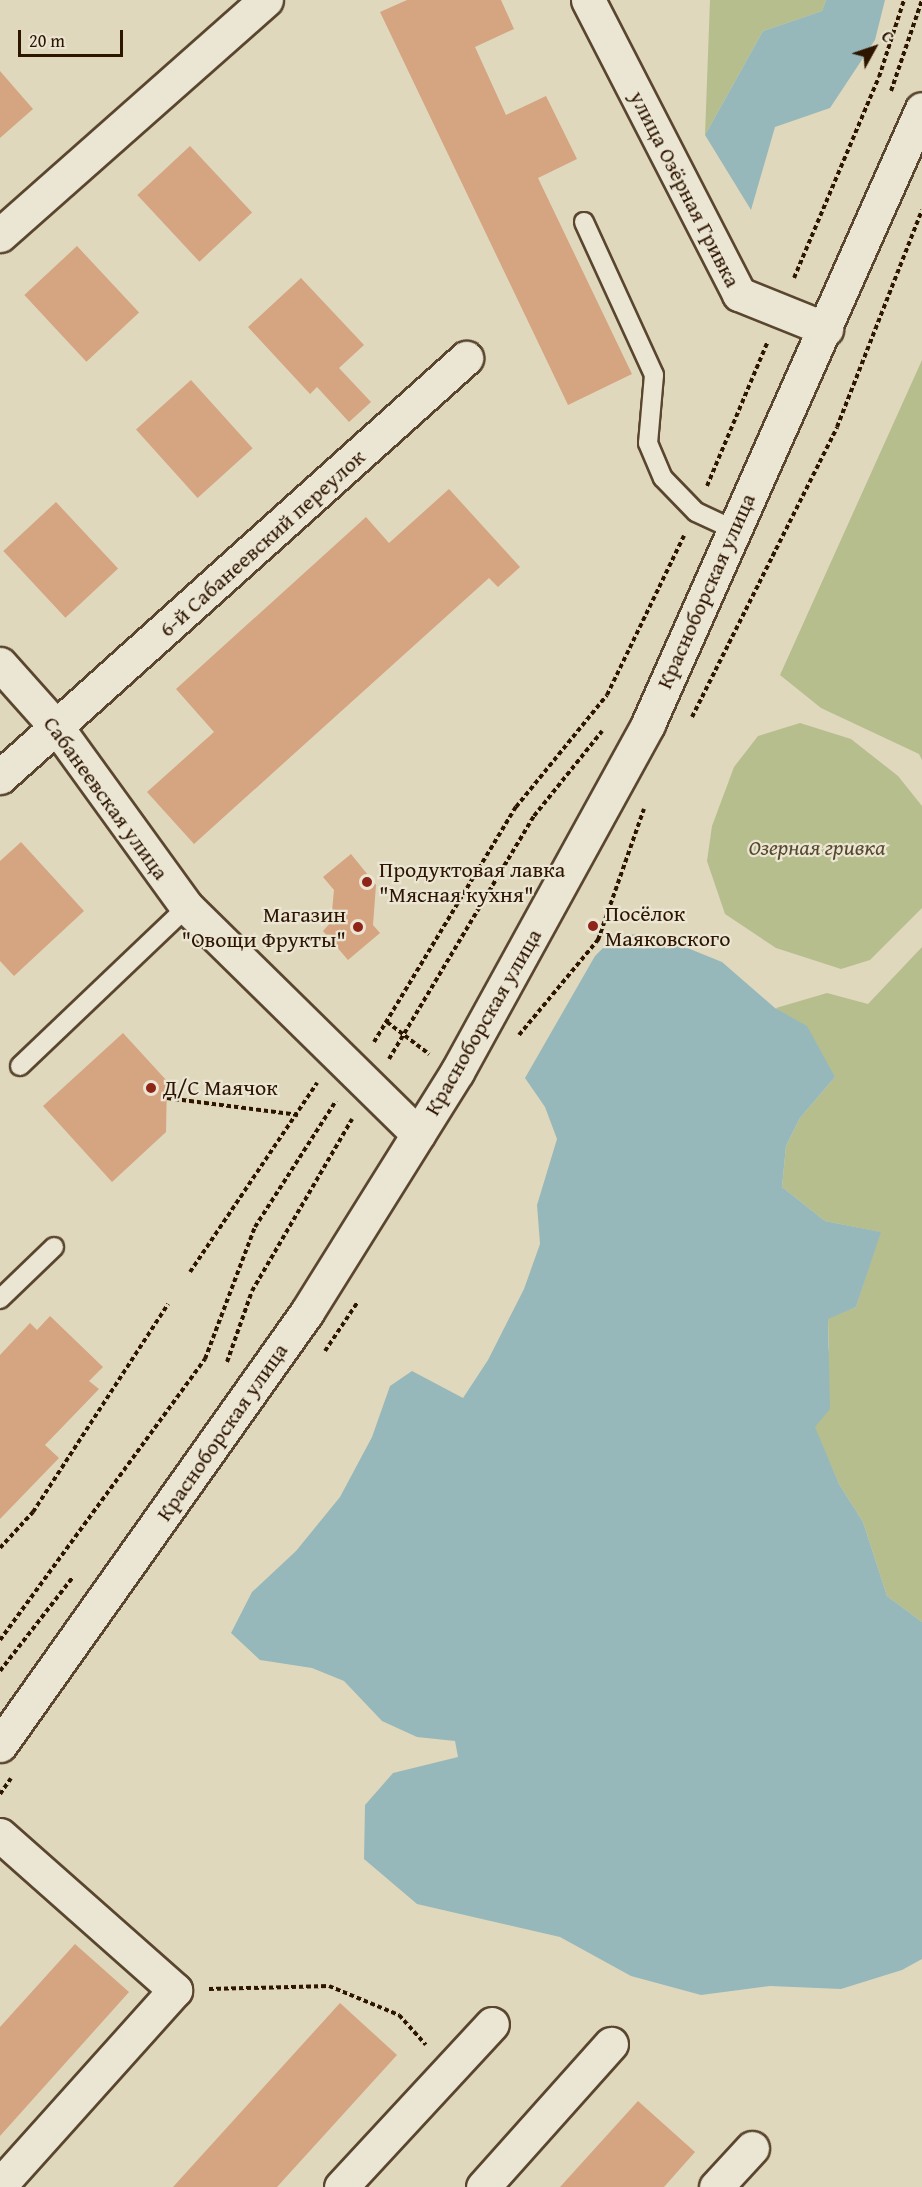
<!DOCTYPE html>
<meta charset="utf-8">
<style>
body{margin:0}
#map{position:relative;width:922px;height:2187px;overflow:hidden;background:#e0d8bc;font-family:"Gentium Book Plus",serif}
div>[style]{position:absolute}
.green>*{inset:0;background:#b6be8e}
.water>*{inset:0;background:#97b8ba}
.building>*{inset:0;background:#d5a481;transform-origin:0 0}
.path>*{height:4px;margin-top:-2px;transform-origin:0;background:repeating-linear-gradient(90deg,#2e1500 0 4.5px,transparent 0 7.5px)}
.roads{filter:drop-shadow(2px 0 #5a462f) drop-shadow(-2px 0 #5a462f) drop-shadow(0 2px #5a462f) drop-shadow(0 -2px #5a462f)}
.service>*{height:18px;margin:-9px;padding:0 9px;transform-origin:9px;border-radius:9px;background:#ebe6d3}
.minor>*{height:33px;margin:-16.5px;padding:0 16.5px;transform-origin:16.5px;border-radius:16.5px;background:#ebe6d3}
.tertiary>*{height:33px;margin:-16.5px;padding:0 16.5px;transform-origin:16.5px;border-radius:16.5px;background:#ebe6d3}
.dots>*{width:16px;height:16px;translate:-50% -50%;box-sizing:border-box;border:3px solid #ebe6d3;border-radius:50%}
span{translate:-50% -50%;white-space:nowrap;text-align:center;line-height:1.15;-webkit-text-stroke:4.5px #ebe6d3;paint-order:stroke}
.street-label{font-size:22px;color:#2e1500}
.park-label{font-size:22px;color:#57482b;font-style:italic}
.poi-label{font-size:22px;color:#2e1500}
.left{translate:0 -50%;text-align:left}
.right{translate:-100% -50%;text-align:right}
.north{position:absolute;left:844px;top:18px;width:60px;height:60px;-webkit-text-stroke:4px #ebe6d3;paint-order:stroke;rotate:50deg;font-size:16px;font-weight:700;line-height:24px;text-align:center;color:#2e1500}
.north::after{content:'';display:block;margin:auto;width:21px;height:27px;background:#2e1500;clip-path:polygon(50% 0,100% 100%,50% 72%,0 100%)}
.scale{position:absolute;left:18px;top:30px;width:105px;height:27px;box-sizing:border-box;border:3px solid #2e1500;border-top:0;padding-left:8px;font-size:18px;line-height:21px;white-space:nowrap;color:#2e1500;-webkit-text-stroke:4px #ebe6d3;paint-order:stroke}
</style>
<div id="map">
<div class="green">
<i style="clip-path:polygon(710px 0,826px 0,822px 11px,763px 31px,705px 135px)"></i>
<i style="clip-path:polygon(922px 360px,922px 760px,919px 754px,821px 708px,780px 675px)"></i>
<i style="clip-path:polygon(800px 723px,851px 739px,898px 776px,922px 806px,922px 908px,870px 960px,841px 969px,776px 948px,725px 914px,707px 861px,712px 826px,734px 767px,758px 736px)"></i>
<i style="clip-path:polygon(922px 947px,922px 1622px,887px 1596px,863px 1522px,839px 1484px,814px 1427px,829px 1348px,828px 1318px,856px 1307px,880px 1232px,825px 1221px,782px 1187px,786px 1146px,800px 1118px,835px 1077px,776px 1008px,827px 993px,868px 1004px)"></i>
</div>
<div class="water">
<i style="clip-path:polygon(826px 0,885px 0,875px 40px,830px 108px,775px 127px,751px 210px,705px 135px,763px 31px,822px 11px)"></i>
<i style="clip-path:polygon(653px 934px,722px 962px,775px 1008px,807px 1026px,835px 1077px,800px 1118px,786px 1146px,782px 1187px,825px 1221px,881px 1232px,856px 1307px,828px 1319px,830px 1409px,815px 1427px,839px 1484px,863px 1522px,887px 1596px,922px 1622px,922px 1959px,902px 1970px,841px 1989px,770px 1986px,701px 1995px,631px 1976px,560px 1937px,417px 1904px,364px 1859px,365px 1805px,393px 1773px,458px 1757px,455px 1741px,417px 1737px,382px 1721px,344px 1681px,312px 1668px,260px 1660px,231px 1633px,252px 1592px,296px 1551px,340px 1497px,372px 1437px,390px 1386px,412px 1371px,463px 1398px,488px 1360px,524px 1289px,540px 1244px,537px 1205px,557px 1139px,545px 1107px,525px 1078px,595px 956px,616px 935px)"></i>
</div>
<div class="building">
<i style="clip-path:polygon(407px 0,501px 0,514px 29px,475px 47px,506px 115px,546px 96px,577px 159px,538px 178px,632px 374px,568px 405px,380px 12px)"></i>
<i style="clip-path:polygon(0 71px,33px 109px,0 138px)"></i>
<i style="left:190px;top:146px;width:91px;height:72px;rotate:47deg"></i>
<i style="left:77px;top:246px;width:91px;height:72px;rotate:47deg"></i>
<i style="clip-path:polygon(301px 278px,364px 345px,339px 368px,371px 402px,349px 422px,317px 387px,310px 394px,248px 327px)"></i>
<i style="left:191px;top:380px;width:92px;height:74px;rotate:48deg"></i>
<i style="clip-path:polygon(449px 489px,520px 567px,498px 587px,489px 578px,194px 844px,147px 792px,214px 732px,176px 689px,366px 517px,389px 543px)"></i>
<i style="left:56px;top:502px;width:91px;height:72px;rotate:47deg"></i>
<i style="clip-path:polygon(21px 842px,84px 911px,14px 976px,0 961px,0 861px)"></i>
<i style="clip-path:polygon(351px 854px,376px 885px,373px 925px,380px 933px,348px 960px,323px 931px,331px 922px,334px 890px,323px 877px)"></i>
<i style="clip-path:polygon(123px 1033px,167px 1081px,166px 1132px,112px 1182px,43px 1106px)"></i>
<i style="clip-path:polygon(50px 1316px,103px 1367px,89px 1381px,99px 1389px,45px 1445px,59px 1458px,0 1519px,0 1355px,30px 1323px,37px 1330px)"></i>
<i style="clip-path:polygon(75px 1944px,129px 1992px,0 2136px,0 2027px)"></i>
<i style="clip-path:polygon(340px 2003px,397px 2055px,277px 2187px,173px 2187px)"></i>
<i style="clip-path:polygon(638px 2101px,695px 2152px,664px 2187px,560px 2187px)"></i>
</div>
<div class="path">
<i style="left:891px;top:91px;width:96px;rotate:-71.2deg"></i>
<i style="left:794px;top:278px;width:218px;rotate:-67.1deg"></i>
<i style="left:879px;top:77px;width:81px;rotate:-72deg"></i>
<i style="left:707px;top:486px;width:155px;rotate:-67.2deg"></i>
<i style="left:692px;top:717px;width:324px;rotate:-63.4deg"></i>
<i style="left:837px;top:427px;width:233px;rotate:-68.6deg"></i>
<i style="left:387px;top:1022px;width:53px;rotate:37.3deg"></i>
<i style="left:519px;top:1035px;width:124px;rotate:-50.3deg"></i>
<i style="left:598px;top:940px;width:139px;rotate:-70.7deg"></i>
<i style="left:374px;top:1042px;width:275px;rotate:-58.9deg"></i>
<i style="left:516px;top:807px;width:144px;rotate:-50.9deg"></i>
<i style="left:607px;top:695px;width:177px;rotate:-64.2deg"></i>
<i style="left:389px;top:1059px;width:283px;rotate:-59.2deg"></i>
<i style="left:534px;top:816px;width:109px;rotate:-51.3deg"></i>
<i style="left:167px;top:1098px;width:133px;rotate:7.3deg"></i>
<i style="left:190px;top:1272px;width:228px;rotate:-56.1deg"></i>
<i style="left:325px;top:1351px;width:58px;rotate:-56.3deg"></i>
<i style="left:227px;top:1362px;width:75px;rotate:-70.6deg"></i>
<i style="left:252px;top:1291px;width:199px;rotate:-59.8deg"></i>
<i style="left:0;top:1548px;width:49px;rotate:-47.5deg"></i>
<i style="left:33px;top:1512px;width:248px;rotate:-57deg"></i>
<i style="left:0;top:1640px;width:348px;rotate:-53.9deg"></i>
<i style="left:205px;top:1359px;width:141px;rotate:-69.3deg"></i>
<i style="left:255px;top:1227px;width:150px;rotate:-57.3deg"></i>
<i style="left:0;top:1671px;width:119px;rotate:-52.2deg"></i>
<i style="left:0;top:1794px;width:19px;rotate:-55deg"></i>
<i style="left:209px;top:1989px;width:120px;rotate:-1.4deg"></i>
<i style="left:329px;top:1986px;width:76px;rotate:22.5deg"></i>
<i style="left:399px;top:2015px;width:40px;rotate:48deg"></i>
</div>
<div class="roads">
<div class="service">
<i style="left:584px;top:222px;width:168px;rotate:65.4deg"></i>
<i style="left:654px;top:375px;width:68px;rotate:95deg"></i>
<i style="left:648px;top:443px;width:38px;rotate:67deg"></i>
<i style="left:663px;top:478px;width:47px;rotate:45.9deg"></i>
<i style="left:696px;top:512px;width:40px;rotate:25deg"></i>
<i style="left:20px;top:1066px;width:231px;rotate:-43.6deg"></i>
<i style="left:0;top:1299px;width:75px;rotate:-43.9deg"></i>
</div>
<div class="minor">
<i style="left:588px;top:0;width:331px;rotate:62.8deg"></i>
<i style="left:739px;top:294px;width:94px;rotate:21.9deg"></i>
<i style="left:0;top:235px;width:355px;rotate:-41.5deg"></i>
<i style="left:0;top:664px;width:87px;rotate:48.3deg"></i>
<i style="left:58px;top:729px;width:220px;rotate:54.1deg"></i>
<i style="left:187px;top:907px;width:324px;rotate:44.5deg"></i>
<i style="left:0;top:777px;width:627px;rotate:-41.96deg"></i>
<i style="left:0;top:1835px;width:234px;rotate:41.5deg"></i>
<i style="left:175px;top:1990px;width:262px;rotate:131.9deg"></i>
<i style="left:341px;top:2187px;width:222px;rotate:-47.2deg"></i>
<i style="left:483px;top:2187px;width:192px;rotate:-48.2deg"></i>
<i style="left:716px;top:2187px;width:53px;rotate:-47.3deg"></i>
</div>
<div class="tertiary">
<i style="left:0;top:1745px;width:531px;rotate:-54.66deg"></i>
<i style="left:307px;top:1312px;width:283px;rotate:-58deg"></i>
<i style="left:457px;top:1072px;width:397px;rotate:-61.2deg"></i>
<i style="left:648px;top:724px;width:673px;rotate:-65.99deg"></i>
</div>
</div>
<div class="dots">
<i style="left:367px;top:882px;background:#8f2418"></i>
<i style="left:593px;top:926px;background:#8f2418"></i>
<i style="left:358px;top:927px;background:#8f2418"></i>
<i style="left:151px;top:1088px;background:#8f2418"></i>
</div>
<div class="street-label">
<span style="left:685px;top:189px;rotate:63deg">улица Озёрная Гривка</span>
<span style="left:262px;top:543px;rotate:-42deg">6-й Сабанеевский переулок</span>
<span style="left:706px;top:591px;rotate:-66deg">Красноборская улица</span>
<span style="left:106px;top:798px;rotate:54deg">Сабанеевская улица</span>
<span style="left:483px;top:1022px;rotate:-60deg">Красноборская улица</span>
<span style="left:222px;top:1432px;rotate:-55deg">Красноборская улица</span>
</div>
<div class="park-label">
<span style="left:817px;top:848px">Озерная гривка</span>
</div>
<div class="poi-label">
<span class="left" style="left:379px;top:882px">Продуктовая лавка<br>"Мясная кухня"</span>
<span class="left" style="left:605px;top:926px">Посёлок<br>Маяковского</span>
<span class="right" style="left:346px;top:927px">Магазин<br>"Овощи Фрукты"</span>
<span class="left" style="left:163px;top:1088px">Д/С Маячок</span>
</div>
<div class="north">С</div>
<div class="scale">20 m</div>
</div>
